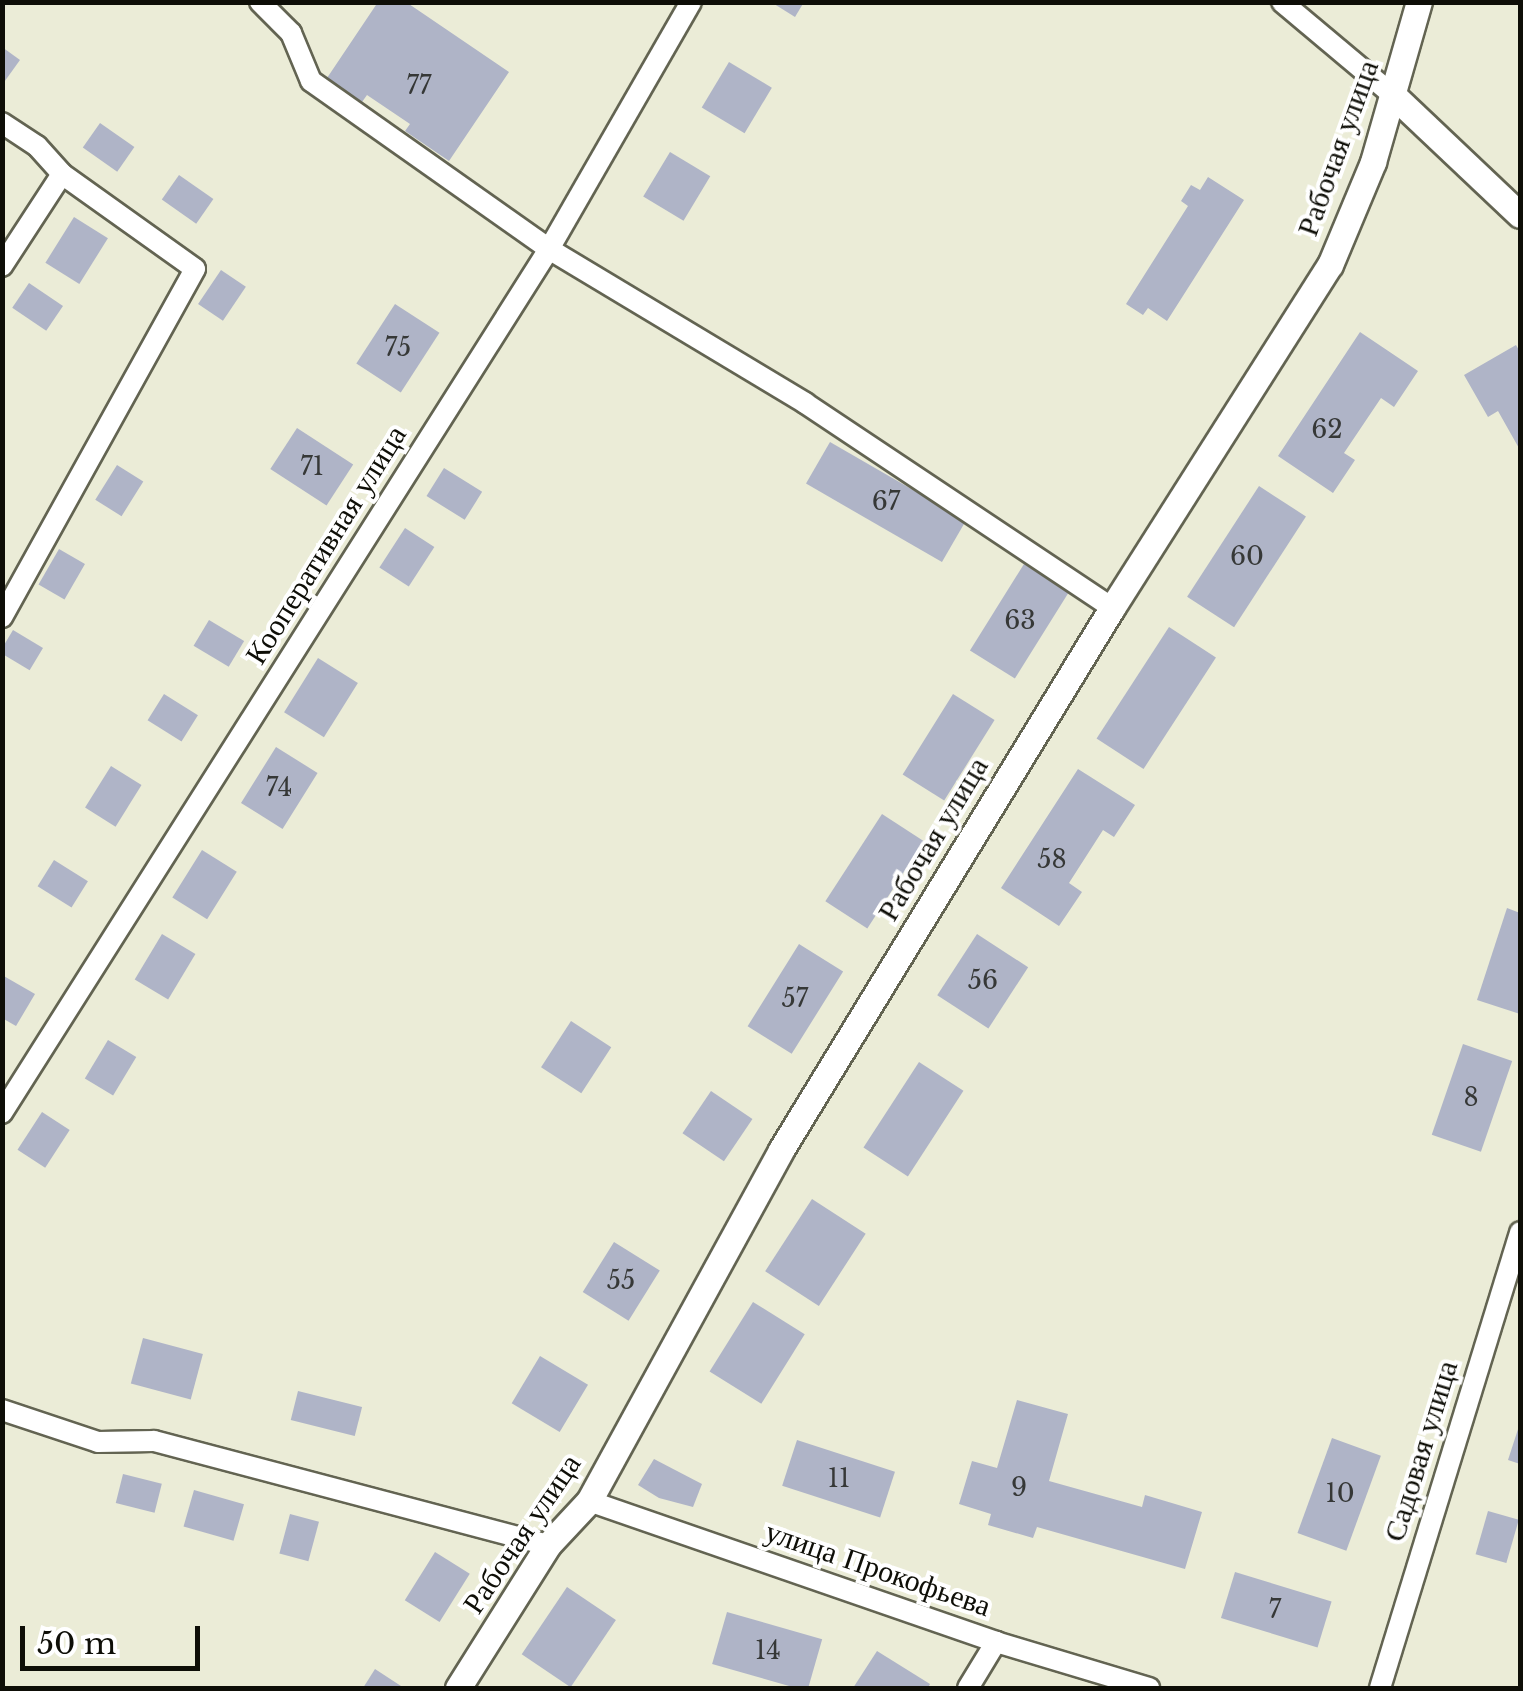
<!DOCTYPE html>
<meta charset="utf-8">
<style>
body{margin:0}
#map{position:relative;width:1523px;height:1691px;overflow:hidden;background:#ebecd7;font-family:"Libre Baskerville",serif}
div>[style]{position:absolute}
.building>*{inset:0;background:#afb4c7;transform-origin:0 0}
.roads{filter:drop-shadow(2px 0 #636452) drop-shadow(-2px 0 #636452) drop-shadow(0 2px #636452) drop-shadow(0 -2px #636452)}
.minor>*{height:20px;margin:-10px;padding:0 10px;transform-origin:10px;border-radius:10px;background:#fff}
.tertiary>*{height:25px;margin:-12.5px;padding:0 12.5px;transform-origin:12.5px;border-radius:12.5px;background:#fff}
span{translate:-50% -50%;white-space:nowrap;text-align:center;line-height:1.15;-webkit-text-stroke:8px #fff;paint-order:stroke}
.number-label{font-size:25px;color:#363837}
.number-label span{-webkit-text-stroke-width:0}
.street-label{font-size:30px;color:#0e0e07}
.frame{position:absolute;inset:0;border:5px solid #0e0e07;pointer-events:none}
.scale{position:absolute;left:20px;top:1626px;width:180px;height:45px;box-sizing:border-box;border:5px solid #0e0e07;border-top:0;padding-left:12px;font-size:30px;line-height:35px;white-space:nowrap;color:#0e0e07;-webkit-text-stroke:8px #fff;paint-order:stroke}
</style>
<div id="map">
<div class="building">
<i style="clip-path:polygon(378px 2px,406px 2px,509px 72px,449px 161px,405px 131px,410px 124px,367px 95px,362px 102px,327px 78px)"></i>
<i style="clip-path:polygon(771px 2px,804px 2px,795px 17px)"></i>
<i style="clip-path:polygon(2px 47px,20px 60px,2px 85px)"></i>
<i style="left:729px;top:62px;width:50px;height:53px;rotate:31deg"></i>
<i style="left:100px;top:123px;width:42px;height:30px;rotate:35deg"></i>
<i style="left:670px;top:152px;width:47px;height:52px;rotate:31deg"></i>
<i style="left:179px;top:175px;width:42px;height:30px;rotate:35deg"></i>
<i style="clip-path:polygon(1208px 177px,1244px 200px,1167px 321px,1148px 308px,1143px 315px,1126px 304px,1188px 206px,1181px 201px,1191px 185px,1200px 190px)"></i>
<i style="left:74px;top:217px;width:40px;height:54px;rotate:32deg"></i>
<i style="left:221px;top:270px;width:30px;height:41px;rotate:34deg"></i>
<i style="left:29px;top:283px;width:41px;height:30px;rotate:34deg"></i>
<i style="left:395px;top:304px;width:53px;height:71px;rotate:33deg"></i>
<i style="clip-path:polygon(1360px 332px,1418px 371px,1394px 407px,1381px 398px,1344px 453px,1355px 460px,1333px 493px,1278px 456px)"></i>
<i style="clip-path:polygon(1516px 345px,1520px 352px,1520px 450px,1498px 411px,1488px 417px,1464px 375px)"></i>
<i style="left:297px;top:428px;width:67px;height:49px;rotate:33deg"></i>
<i style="left:830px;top:442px;width:157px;height:48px;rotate:30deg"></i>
<i style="left:117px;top:465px;width:31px;height:41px;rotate:32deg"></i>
<i style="left:444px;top:468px;width:45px;height:33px;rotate:32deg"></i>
<i style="left:1259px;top:486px;width:56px;height:132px;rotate:33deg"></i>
<i style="left:405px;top:528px;width:35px;height:47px;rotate:33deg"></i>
<i style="left:59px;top:549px;width:30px;height:41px;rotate:30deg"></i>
<i style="left:1024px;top:564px;width:53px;height:102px;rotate:32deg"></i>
<i style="left:209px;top:620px;width:41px;height:30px;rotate:31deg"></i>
<i style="left:1169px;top:627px;width:56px;height:133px;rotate:33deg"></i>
<i style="left:13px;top:630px;width:35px;height:26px;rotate:31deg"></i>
<i style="left:318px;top:658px;width:47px;height:64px;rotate:32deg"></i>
<i style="left:164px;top:694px;width:40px;height:31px;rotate:32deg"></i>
<i style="left:953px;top:694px;width:49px;height:95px;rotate:32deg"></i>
<i style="left:276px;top:747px;width:49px;height:66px;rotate:32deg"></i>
<i style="left:111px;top:766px;width:36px;height:49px;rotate:32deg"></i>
<i style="clip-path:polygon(1078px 769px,1135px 805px,1114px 837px,1103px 830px,1069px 883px,1082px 892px,1059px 926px,1001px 888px)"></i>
<i style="left:882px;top:814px;width:50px;height:104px;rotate:33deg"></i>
<i style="left:202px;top:850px;width:41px;height:56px;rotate:32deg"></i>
<i style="left:54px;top:860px;width:40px;height:31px;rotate:32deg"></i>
<i style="clip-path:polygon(1507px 908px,1520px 913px,1520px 1014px,1477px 1000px)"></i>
<i style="left:162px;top:934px;width:39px;height:53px;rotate:31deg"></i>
<i style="left:977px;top:934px;width:61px;height:73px;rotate:33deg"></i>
<i style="left:799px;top:944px;width:52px;height:97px;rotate:32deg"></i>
<i style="clip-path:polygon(2px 975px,35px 994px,16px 1026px,2px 1018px)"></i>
<i style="left:571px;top:1021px;width:48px;height:55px;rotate:33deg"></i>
<i style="left:108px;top:1040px;width:33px;height:45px;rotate:31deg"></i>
<i style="left:1463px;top:1044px;width:52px;height:96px;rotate:19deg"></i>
<i style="left:919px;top:1062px;width:53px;height:102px;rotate:33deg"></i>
<i style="left:711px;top:1091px;width:50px;height:51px;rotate:34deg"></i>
<i style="left:42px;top:1112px;width:33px;height:45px;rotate:33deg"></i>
<i style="left:812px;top:1199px;width:64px;height:86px;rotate:33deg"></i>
<i style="left:614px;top:1242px;width:54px;height:59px;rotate:32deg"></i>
<i style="left:753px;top:1302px;width:61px;height:82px;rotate:32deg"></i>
<i style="left:143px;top:1338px;width:62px;height:47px;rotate:15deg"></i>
<i style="left:540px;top:1356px;width:56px;height:55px;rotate:31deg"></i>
<i style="left:298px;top:1391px;width:66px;height:30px;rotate:14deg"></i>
<i style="clip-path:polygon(1017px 1400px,1068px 1414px,1049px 1481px,1142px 1507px,1145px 1495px,1202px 1512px,1185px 1569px,1037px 1527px,1033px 1538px,988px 1525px,991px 1514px,959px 1504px,972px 1461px,997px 1468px)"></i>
<i style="clip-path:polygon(1520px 1423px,1520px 1464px,1508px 1460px)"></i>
<i style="left:1332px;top:1438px;width:52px;height:101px;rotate:20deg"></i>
<i style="left:797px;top:1440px;width:103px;height:48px;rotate:18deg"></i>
<i style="clip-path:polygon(654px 1459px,702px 1484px,693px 1507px,659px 1498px,638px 1485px)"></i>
<i style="left:123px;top:1474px;width:40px;height:30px;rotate:14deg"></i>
<i style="left:194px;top:1490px;width:52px;height:38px;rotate:16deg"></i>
<i style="left:1488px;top:1511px;width:32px;height:45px;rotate:16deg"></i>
<i style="left:290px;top:1514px;width:30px;height:41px;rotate:15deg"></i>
<i style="left:435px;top:1552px;width:41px;height:57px;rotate:32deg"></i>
<i style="left:1235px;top:1572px;width:101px;height:48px;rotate:17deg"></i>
<i style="left:567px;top:1587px;width:59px;height:81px;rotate:34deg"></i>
<i style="left:727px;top:1612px;width:99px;height:54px;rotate:16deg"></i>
<i style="clip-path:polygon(877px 1651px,930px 1684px,928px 1688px,853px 1688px)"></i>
<i style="clip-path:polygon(375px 1669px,401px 1686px,399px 1688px,363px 1688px)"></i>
</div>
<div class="roads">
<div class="minor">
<i style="left:260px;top:2px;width:44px;rotate:45deg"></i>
<i style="left:291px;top:33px;width:52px;rotate:67.4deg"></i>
<i style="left:311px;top:81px;width:291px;rotate:35.2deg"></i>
<i style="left:549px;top:249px;width:299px;rotate:31deg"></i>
<i style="left:805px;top:403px;width:369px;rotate:33.7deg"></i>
<i style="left:1282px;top:2px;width:146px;rotate:40deg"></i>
<i style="left:2px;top:123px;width:42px;rotate:33.3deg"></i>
<i style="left:37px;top:146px;width:38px;rotate:48deg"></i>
<i style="left:62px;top:174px;width:163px;rotate:35.5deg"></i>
<i style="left:195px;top:269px;width:398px;rotate:119deg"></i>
<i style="left:2px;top:266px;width:110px;rotate:-56.9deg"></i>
<i style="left:2px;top:1113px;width:1023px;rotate:-57.66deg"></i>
<i style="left:549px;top:249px;width:285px;rotate:-60.1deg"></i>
<i style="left:2px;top:1410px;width:101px;rotate:18.4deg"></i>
<i style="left:98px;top:1442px;width:56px;rotate:-1deg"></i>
<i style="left:154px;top:1441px;width:407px;rotate:14.8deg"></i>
<i style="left:589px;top:1501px;width:431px;rotate:19.1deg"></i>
<i style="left:996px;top:1642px;width:160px;rotate:16.7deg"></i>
<i style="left:968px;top:1688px;width:54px;rotate:-58.7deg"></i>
<i style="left:1380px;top:1688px;width:477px;rotate:-72.9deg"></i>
</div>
<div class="tertiary">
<i style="left:1394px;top:96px;width:173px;rotate:43.4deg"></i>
<i style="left:458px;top:1688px;width:169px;rotate:-57.8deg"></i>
<i style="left:548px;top:1545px;width:60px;rotate:-47deg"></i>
<i style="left:589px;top:1501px;width:400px;rotate:-61.3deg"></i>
<i style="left:781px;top:1150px;width:635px;rotate:-58.59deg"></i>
<i style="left:1112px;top:608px;width:406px;rotate:-57.6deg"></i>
<i style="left:1330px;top:265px;width:112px;rotate:-67.3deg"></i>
<i style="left:1373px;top:162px;width:166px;rotate:-74deg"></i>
</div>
</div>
<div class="number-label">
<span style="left:419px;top:86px">77</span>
<span style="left:398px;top:348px">75</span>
<span style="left:1327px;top:430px">62</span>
<span style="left:312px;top:467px">71</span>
<span style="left:886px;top:502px">67</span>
<span style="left:1247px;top:557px">60</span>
<span style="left:1020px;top:621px">63</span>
<span style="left:279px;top:788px">74</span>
<span style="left:1052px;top:860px">58</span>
<span style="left:983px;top:981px">56</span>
<span style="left:795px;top:999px">57</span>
<span style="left:1471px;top:1098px">8</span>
<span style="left:621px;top:1281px">55</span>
<span style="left:839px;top:1479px">11</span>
<span style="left:1019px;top:1488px">9</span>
<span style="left:1340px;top:1494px">10</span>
<span style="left:1275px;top:1610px">7</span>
<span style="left:768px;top:1651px">14</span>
</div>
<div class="street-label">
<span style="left:1338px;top:148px;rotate:-70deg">Рабочая улица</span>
<span style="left:326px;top:545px;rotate:-58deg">Кооперативная улица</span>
<span style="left:933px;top:839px;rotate:-59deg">Рабочая улица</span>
<span style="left:1421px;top:1451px;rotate:-73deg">Садовая улица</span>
<span style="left:522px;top:1534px;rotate:-56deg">Рабочая улица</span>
<span style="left:878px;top:1569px;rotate:19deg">улица Прокофьева</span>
</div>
<div class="frame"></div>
<div class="scale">50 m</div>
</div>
